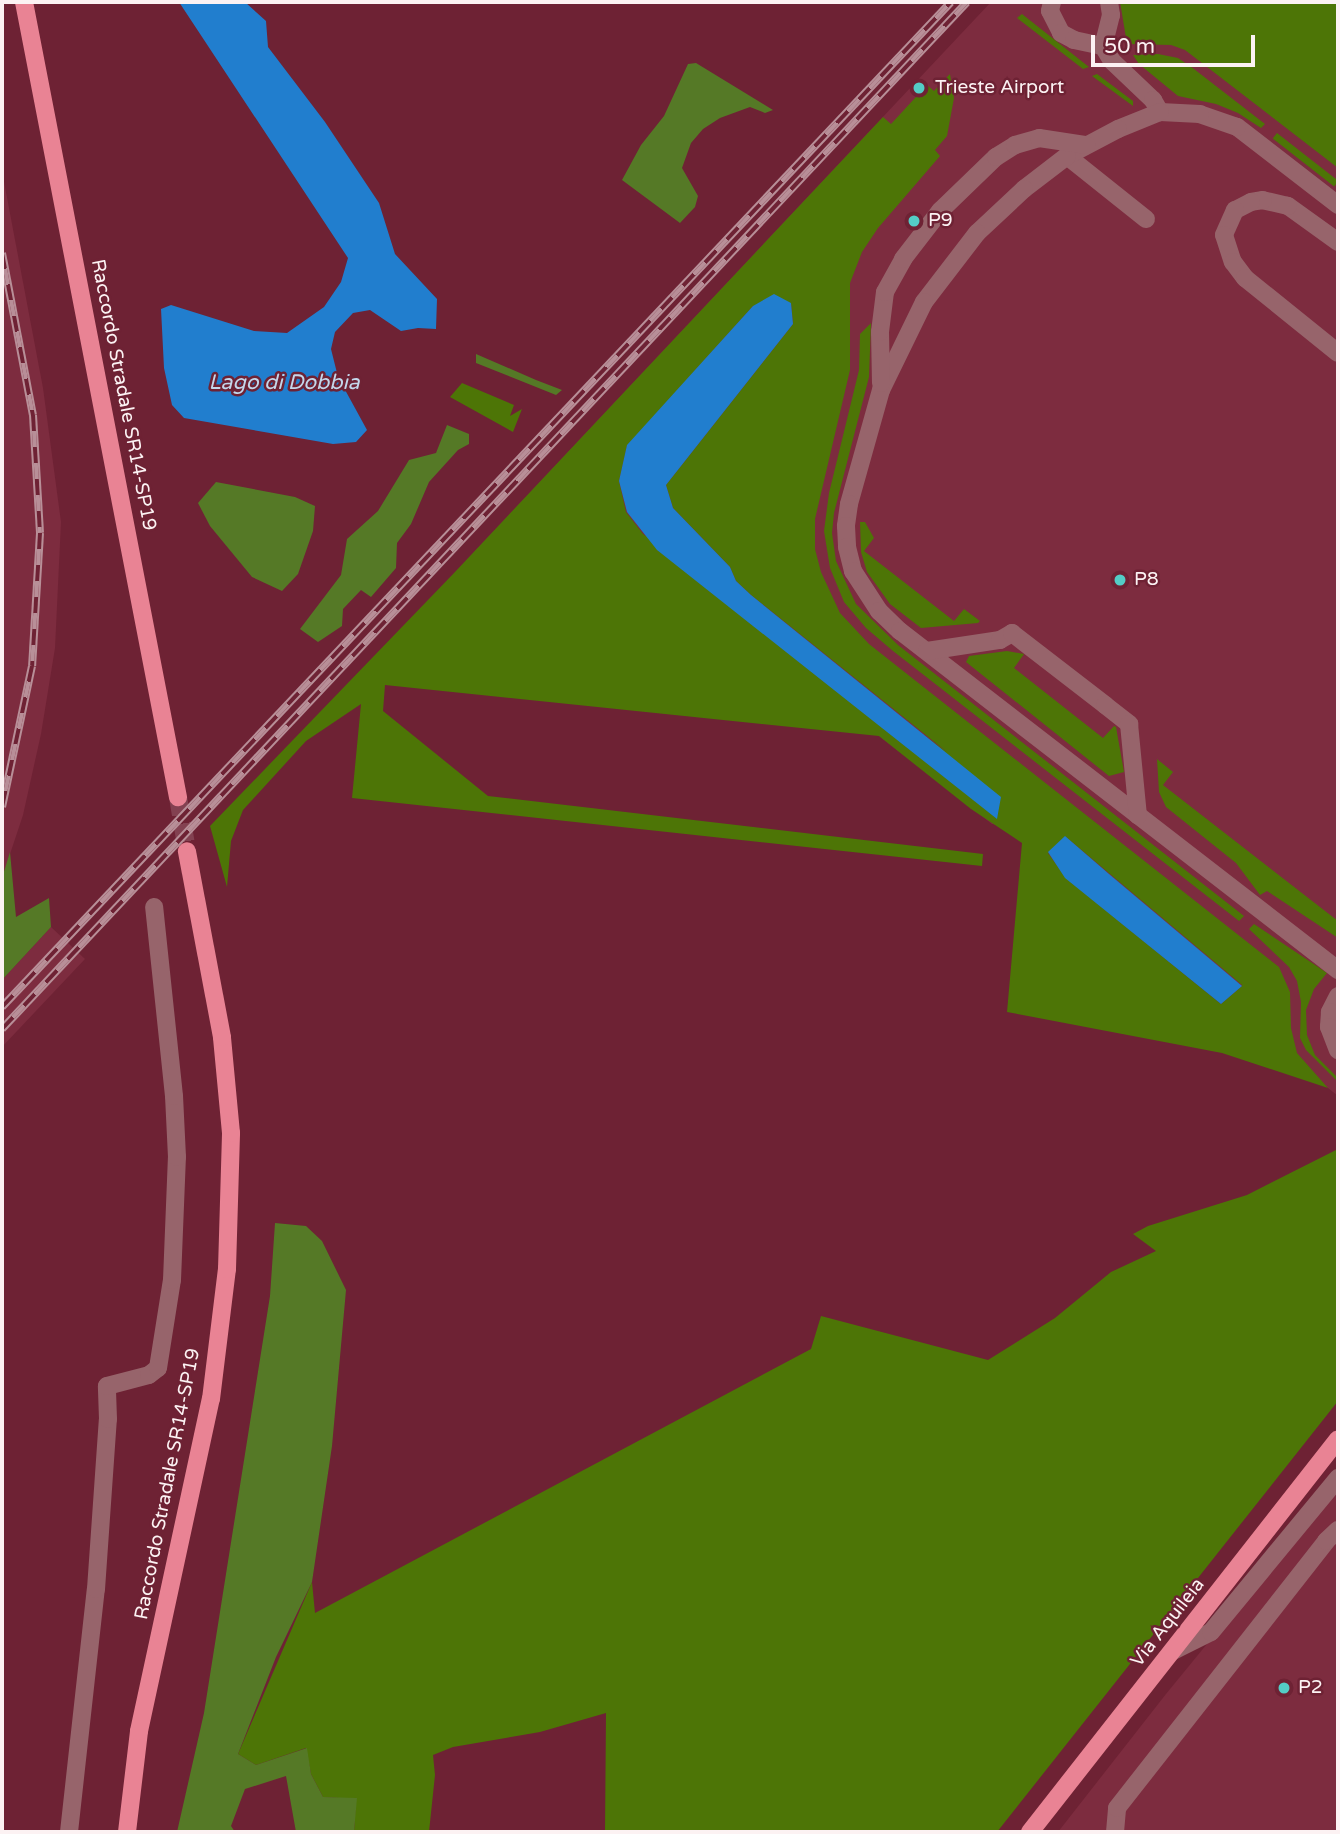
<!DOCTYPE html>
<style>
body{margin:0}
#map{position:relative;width:1340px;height:1834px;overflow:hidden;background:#6e2234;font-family:"Varela Round",sans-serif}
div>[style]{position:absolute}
.built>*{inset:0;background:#7d2c3f}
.green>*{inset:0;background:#4d7506;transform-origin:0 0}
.forest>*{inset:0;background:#557926}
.water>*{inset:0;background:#217ece}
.major-tunnel>*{height:18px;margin-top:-9px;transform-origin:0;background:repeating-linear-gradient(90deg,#834151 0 18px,transparent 0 27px)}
.minor>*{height:18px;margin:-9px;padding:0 9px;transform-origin:9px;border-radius:9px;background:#97646b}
.major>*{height:18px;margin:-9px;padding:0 9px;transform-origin:9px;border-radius:9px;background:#e98394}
.rail>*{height:8px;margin-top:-4px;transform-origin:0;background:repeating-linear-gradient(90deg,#6e2234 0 16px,#b88f98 0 32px);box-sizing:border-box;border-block:2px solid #b88f98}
.dots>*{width:19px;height:19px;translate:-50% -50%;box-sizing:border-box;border:4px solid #6e2234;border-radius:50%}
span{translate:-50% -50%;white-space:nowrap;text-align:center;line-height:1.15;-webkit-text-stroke:5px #6e2234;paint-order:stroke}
.poi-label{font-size:19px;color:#fcf2f3}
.left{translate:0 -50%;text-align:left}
.street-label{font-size:19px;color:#fcf2f3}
.water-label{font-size:21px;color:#c3d7eb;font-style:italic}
.frame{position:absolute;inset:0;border:4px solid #fcf2f3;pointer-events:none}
.scale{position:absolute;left:1091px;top:35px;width:164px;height:32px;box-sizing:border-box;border:4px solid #fcf2f3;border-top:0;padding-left:9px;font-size:21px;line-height:24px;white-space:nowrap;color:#fcf2f3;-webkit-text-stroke:5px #6e2234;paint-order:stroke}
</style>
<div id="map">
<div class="built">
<i style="clip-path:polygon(991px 2px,1145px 2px,1338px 153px,1338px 1096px,1000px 825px,992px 824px,879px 736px,474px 552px)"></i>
<i style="clip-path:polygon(2px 171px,43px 388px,61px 522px,55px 648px,41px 734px,23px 815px,2px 878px)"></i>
<i style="clip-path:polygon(51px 927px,85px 959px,2px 1047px,2px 980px)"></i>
<i style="clip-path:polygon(1338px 1484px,1338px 1832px,1058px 1832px,1166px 1694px)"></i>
</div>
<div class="green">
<i style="clip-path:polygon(1120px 2px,1338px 2px,1338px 168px,1185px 50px,1171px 45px,1127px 44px)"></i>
<i style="clip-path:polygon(1022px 14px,1089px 67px,1083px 69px,1017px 18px)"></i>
<i style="clip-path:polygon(1158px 54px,1178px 58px,1194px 69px,1265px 124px,1261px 128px,1238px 113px,1216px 104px,1178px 96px,1139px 64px,1133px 55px)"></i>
<i style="clip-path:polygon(evenodd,950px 74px,954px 98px,947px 136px,935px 150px,940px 156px,878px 228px,862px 252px,850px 283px,850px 370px,815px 519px,815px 549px,821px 572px,840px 613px,869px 644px,1279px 967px,1290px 992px,1291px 1028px,1297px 1053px,1328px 1088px,1222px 1053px,1007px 1012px,1022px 843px,971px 809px,879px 736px,385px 685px,383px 711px,488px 796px,983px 854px,982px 866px,352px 798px,361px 704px,306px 741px,243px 810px,231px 841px,227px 887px,210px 826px,454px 573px,883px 117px,891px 124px,927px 85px,934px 91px,950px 74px,791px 303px,793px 324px,666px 485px,673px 508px,730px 567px,736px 581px,751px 595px,947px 752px,643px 534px,626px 512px,619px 481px,627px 446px,753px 306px,791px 303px,950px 74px,1066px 837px,1242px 985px,1242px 986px,1221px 1004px,1066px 878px,1048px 853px,1066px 837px)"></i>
<i style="clip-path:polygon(1097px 74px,1133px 101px,1133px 106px,1092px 76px)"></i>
<i style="left:1277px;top:133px;width:78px;height:7px;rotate:38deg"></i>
<i style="clip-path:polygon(871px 323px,869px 377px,834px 513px,832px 533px,836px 561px,856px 604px,898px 645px,1244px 916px,1239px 921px,893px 651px,866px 628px,844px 602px,830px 568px,824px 531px,829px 493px,859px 370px,860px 334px)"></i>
<i style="clip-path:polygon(462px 383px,514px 405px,510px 416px,522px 409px,513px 432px,450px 397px)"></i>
<i style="clip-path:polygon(860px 522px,865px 522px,874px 538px,864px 551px,954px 621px,964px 609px,980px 621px,978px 623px,921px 628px,890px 604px,867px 572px,861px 552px)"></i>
<i style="clip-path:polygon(1007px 651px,1024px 654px,1014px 668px,1103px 738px,1114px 726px,1116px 727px,1124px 772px,1109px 776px,966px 662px,969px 656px)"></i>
<i style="clip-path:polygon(1157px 759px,1173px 772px,1163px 785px,1338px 921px,1338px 938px,1267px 891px,1260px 895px,1236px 863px,1166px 807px,1159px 792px)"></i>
<i style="clip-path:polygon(1254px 924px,1327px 973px,1314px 989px,1306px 1010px,1307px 1035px,1315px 1055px,1338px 1078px,1338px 1082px,1306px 1050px,1300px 1038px,1301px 1002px,1297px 981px,1289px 967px,1249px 929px)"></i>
<i style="clip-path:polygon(1338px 1149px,1338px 1401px,997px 1832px,605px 1832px,606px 1713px,540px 1732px,453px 1747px,433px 1755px,435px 1775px,429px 1832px,354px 1832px,356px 1799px,323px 1797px,311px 1774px,306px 1748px,256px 1765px,238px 1754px,312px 1582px,315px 1613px,811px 1349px,821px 1316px,988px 1360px,1055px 1318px,1111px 1272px,1156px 1251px,1133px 1234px,1148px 1226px,1247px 1195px)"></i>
</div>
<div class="forest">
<i style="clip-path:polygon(696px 63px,773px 110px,765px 113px,750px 107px,720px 118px,703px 129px,691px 143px,682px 168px,698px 196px,695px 207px,680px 223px,622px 180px,641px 145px,664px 116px,688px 64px)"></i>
<i style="clip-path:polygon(476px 354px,536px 380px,562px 390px,556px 395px,476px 363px)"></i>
<i style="clip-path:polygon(447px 425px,469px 434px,469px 444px,458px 450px,429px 482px,411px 524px,397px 543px,396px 568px,371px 597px,361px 590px,343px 609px,342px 626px,318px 642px,300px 629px,341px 575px,347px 539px,378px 511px,409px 460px,436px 453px)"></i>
<i style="clip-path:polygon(216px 482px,295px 497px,315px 506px,313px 531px,298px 574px,282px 591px,252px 577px,210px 526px,198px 503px)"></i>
<i style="clip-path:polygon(10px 852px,16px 917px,49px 898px,51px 927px,2px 980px,2px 878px)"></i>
<i style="clip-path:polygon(275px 1223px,306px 1226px,322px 1241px,346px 1290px,332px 1446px,312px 1582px,276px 1657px,238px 1754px,256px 1765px,307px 1748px,311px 1774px,323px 1797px,357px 1798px,354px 1832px,296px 1832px,286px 1776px,245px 1789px,231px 1826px,235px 1832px,177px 1832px,204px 1713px,270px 1296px)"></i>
</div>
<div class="water">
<i style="clip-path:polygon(179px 2px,245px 2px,266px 21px,268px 47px,325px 122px,379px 203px,395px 254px,437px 299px,436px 329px,418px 328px,401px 331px,370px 310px,353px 313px,335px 332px,331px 349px,338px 377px,367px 430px,356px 442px,333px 444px,184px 418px,172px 405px,164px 368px,161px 309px,171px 305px,254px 331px,287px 333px,324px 307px,341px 282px,348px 258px)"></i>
<i style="clip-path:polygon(774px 294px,791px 303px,793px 324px,666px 485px,673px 508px,730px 567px,736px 581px,751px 595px,1001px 797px,997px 819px,657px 550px,627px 512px,619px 481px,627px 445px,753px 306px)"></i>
<i style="clip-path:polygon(1065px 836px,1109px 874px,1242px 986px,1221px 1004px,1065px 878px,1048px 852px)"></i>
</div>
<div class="major-tunnel">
<i style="left:178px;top:797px;width:55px;rotate:80.5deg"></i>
</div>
<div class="minor">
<i style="left:1052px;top:2px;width:9px;rotate:103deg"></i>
<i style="left:1050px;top:11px;width:25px;rotate:63deg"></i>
<i style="left:1061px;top:33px;width:15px;rotate:28deg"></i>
<i style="left:1074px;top:40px;width:30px;rotate:12deg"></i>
<i style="left:1109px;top:2px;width:13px;rotate:81deg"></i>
<i style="left:1111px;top:15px;width:32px;rotate:104deg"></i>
<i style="left:1103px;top:46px;width:17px;rotate:59deg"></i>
<i style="left:1112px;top:61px;width:57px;rotate:43.6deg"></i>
<i style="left:1153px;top:100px;width:14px;rotate:60deg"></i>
<i style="left:1067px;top:156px;width:101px;rotate:38.6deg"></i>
<i style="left:1338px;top:205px;width:128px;rotate:-142.3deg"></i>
<i style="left:1237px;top:127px;width:39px;rotate:-161deg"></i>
<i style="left:1200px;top:114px;width:40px;rotate:-177.1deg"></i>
<i style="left:1160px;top:112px;width:45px;rotate:158deg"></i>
<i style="left:1118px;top:129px;width:58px;rotate:152.1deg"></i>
<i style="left:1067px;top:156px;width:54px;rotate:142.5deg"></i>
<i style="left:1024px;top:189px;width:64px;rotate:136.9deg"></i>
<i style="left:977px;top:233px;width:87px;rotate:127.5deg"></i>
<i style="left:924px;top:302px;width:98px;rotate:116deg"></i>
<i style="left:881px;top:390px;width:118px;rotate:105.7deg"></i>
<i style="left:849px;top:504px;width:22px;rotate:98deg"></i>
<i style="left:846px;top:526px;width:21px;rotate:87deg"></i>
<i style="left:847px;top:547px;width:25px;rotate:76deg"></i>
<i style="left:853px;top:571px;width:48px;rotate:57deg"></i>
<i style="left:879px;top:611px;width:29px;rotate:44deg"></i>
<i style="left:900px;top:631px;width:554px;rotate:37.74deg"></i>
<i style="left:1338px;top:242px;width:62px;rotate:-144.2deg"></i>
<i style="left:1288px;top:206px;width:26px;rotate:-167deg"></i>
<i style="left:1263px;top:200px;width:12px;rotate:171deg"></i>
<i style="left:1251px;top:202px;width:18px;rotate:153deg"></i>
<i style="left:1235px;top:210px;width:27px;rotate:114deg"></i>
<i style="left:1224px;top:235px;width:28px;rotate:72deg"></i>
<i style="left:1233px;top:262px;width:20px;rotate:53deg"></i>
<i style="left:1245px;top:278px;width:119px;rotate:38.9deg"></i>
<i style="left:881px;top:383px;width:51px;rotate:-91.1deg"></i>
<i style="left:880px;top:332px;width:40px;rotate:-82.9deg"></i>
<i style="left:885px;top:292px;width:38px;rotate:-61deg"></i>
<i style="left:903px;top:259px;width:61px;rotate:-52.4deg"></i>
<i style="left:940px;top:211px;width:78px;rotate:-44deg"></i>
<i style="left:996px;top:157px;width:22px;rotate:-32deg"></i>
<i style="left:1015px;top:145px;width:25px;rotate:-16deg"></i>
<i style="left:1039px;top:138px;width:48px;rotate:8.5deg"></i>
<i style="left:927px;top:651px;width:74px;rotate:-8.6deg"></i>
<i style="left:1000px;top:640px;width:14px;rotate:-30deg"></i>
<i style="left:1012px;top:633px;width:118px;rotate:37.7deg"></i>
<i style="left:1105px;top:705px;width:31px;rotate:38deg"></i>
<i style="left:1129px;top:724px;width:92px;rotate:84.4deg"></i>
<i style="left:1338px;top:996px;width:18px;rotate:117deg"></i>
<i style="left:1330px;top:1012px;width:15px;rotate:94deg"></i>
<i style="left:1329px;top:1027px;width:25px;rotate:69deg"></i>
<i style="left:1173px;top:1651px;width:42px;rotate:-26.6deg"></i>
<i style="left:1211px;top:1632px;width:200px;rotate:-50.5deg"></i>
<i style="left:69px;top:1832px;width:244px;rotate:-83.7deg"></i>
<i style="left:96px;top:1589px;width:170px;rotate:-86deg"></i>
<i style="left:108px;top:1419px;width:33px;rotate:-92deg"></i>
<i style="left:107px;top:1386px;width:43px;rotate:-14.7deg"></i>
<i style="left:149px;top:1375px;width:11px;rotate:-38deg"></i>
<i style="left:158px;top:1368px;width:89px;rotate:-81deg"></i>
<i style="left:172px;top:1280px;width:123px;rotate:-87.7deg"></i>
<i style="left:177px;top:1157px;width:61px;rotate:-92.8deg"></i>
<i style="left:174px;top:1096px;width:190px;rotate:-96deg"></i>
<i style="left:1115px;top:1832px;width:24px;rotate:-85deg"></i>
<i style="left:1117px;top:1808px;width:339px;rotate:-51.9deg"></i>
<i style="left:1326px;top:1541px;width:16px;rotate:-43deg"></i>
</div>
<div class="major">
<i style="left:24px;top:2px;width:810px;rotate:79.04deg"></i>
<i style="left:127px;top:1832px;width:102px;rotate:-83.2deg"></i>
<i style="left:139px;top:1731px;width:340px;rotate:-77.8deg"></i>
<i style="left:211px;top:1399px;width:131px;rotate:-83deg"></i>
<i style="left:227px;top:1269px;width:136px;rotate:-88.3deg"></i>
<i style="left:231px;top:1133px;width:96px;rotate:-95.4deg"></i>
<i style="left:222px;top:1037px;width:189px;rotate:-100.7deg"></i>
<i style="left:1030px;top:1832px;width:499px;rotate:-51.9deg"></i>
</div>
<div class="rail">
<i style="left:2px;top:253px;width:165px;rotate:79.2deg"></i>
<i style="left:33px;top:415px;width:118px;rotate:86.6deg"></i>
<i style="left:40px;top:533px;width:133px;rotate:93.4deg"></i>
<i style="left:32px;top:666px;width:144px;rotate:102deg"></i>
<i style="left:2px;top:1007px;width:1382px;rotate:-46.64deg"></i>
<i style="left:2px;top:1029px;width:1409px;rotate:-46.78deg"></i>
</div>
<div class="dots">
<i style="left:919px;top:88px;background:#54cdc6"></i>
<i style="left:914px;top:221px;background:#54cdc6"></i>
<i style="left:1120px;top:580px;background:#54cdc6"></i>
<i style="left:1284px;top:1688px;background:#54cdc6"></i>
</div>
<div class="poi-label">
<span class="left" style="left:935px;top:88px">Trieste Airport</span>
<span class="left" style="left:928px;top:221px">P9</span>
<span class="left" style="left:1134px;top:580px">P8</span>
<span class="left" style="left:1298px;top:1688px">P2</span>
</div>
<div class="street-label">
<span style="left:123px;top:395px;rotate:79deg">Raccordo Stradale SR14-SP19</span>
<span style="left:168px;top:1484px;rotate:-79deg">Raccordo Stradale SR14-SP19</span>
<span style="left:1168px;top:1623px;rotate:-52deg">Via Aquileia</span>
</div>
<div class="water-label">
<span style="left:284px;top:383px">Lago di Dobbia</span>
</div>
<div class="frame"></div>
<div class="scale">50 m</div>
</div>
